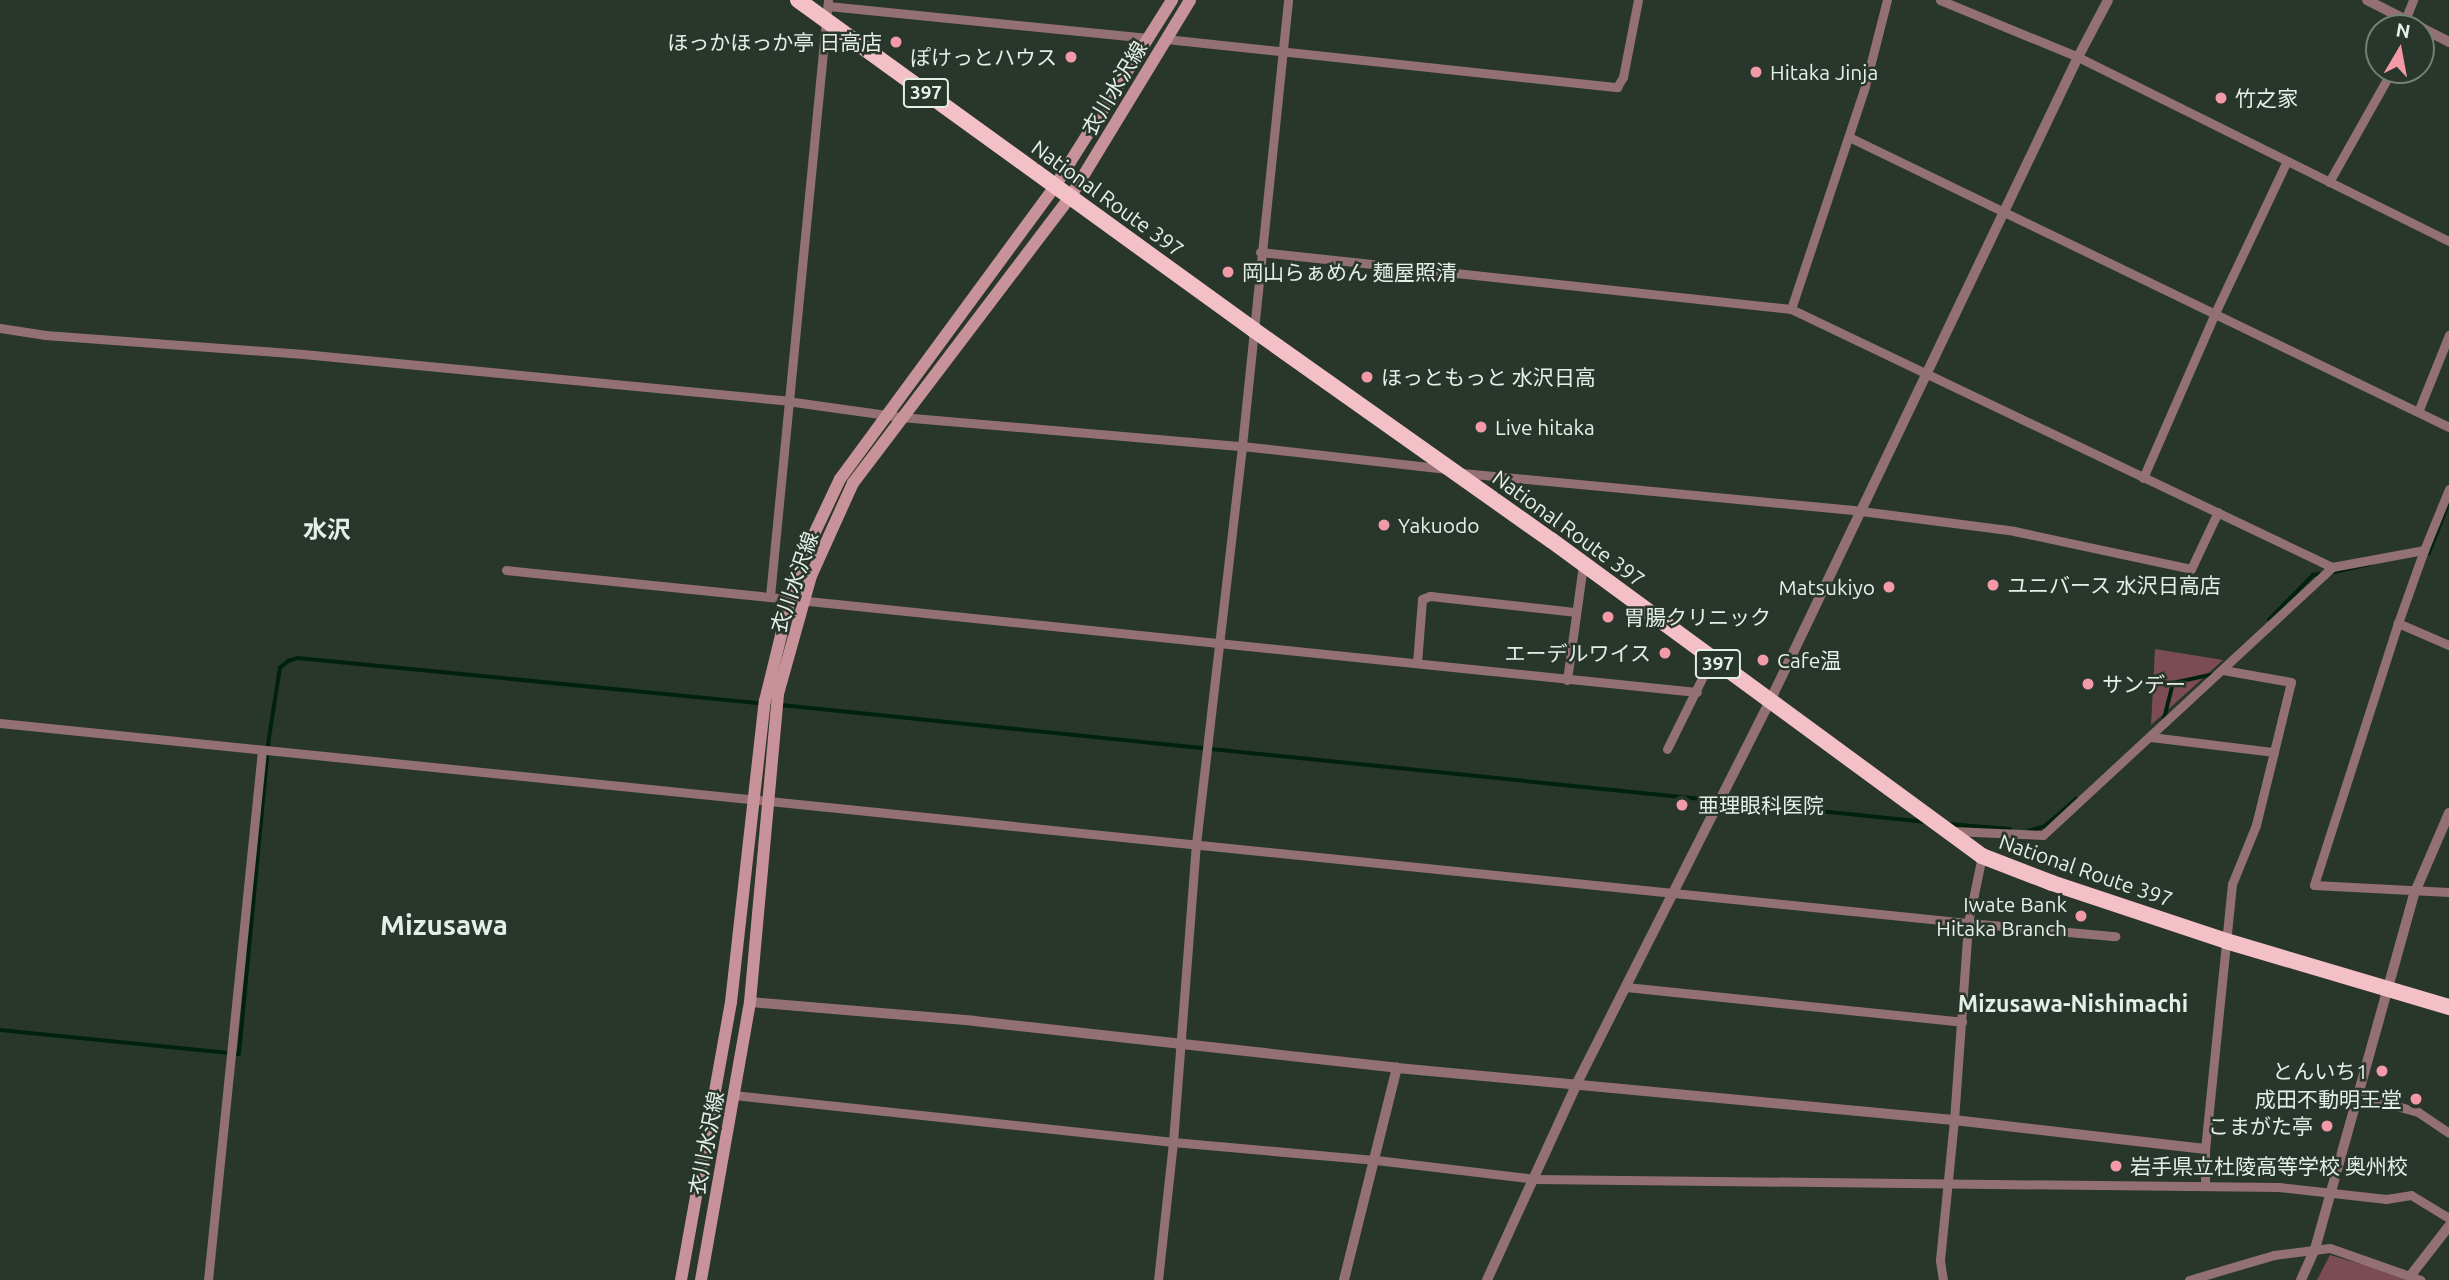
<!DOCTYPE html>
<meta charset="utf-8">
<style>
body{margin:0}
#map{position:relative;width:2449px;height:1280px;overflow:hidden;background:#28362c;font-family:Ubuntu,"Noto Sans JP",sans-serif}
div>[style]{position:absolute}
.green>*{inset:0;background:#7b4c54}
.stream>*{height:3.5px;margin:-1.75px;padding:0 1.75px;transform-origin:1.75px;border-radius:1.75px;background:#00220c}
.minor>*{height:9px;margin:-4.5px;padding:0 4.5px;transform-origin:4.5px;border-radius:4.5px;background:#927074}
.tertiary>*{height:10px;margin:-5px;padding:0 5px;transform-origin:5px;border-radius:5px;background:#927074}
.secondary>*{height:12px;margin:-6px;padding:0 6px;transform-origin:6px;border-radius:6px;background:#c8929a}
.trunk>*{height:16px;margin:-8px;padding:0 8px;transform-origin:8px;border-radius:8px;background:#f4c0c7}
.dots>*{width:19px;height:19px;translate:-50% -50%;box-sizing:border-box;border:4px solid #28362c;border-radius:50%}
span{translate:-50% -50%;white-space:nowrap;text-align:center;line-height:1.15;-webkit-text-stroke:5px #28362c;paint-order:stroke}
.shield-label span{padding:2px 5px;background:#28362c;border:2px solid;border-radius:5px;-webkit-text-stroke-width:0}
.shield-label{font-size:19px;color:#e5eee7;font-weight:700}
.poi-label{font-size:21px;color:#e5eee7}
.right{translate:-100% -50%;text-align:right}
.left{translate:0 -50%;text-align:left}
.street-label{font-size:21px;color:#e5eee7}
.neighbourhood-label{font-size:23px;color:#e5eee7;font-weight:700}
.quarter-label{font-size:24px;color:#e5eee7;font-weight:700}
.district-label{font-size:28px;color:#e5eee7;font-weight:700}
.north{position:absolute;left:2365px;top:14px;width:70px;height:70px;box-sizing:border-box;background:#28362c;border:2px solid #748077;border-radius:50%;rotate:10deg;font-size:19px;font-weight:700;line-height:28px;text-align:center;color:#e5eee7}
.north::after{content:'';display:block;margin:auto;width:24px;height:32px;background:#f39aa9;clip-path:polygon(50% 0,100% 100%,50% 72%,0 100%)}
</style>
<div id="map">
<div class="green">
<i style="clip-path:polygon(2155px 649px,2223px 660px,2151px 725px)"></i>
<i style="clip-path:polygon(2330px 1255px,2371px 1267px,2407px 1280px,2317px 1280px)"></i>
</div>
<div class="stream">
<i style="left:2426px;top:553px;width:3px"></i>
<i style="left:2429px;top:553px;width:55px;rotate:-68.6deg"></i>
<i style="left:2330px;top:573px;width:41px;rotate:-12.7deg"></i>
<i style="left:2269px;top:620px;width:63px;rotate:-45.6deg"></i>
<i style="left:2313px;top:575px;width:6px;rotate:-9deg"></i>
<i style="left:781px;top:705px;width:1151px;rotate:5.83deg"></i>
<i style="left:2164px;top:719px;width:37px;rotate:-76deg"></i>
<i style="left:2173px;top:683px;width:42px;rotate:-12.4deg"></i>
<i style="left:1948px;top:824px;width:62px;rotate:4.6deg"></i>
<i style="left:2028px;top:831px;width:18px;rotate:-16deg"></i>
<i style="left:2045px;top:826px;width:41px;rotate:-41.1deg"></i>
<i style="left:0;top:1030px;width:240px;rotate:5.7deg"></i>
<i style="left:239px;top:1054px;width:317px;rotate:-84.6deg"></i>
<i style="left:269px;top:738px;width:71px;rotate:-81.1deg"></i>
<i style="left:280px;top:668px;width:11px;rotate:-41deg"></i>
<i style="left:288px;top:661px;width:10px;rotate:-17deg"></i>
<i style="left:298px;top:658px;width:467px;rotate:5.6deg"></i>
</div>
<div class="minor">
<i style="left:1940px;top:0;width:149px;rotate:22.4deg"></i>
<i style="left:2078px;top:57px;width:414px;rotate:26.4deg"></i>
<i style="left:828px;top:6px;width:322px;rotate:5.7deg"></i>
<i style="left:2405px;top:20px;width:22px;rotate:-68deg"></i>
<i style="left:1166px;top:39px;width:454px;rotate:6.1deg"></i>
<i style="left:1617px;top:87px;width:12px;rotate:-59deg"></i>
<i style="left:1623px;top:77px;width:78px;rotate:-79deg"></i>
<i style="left:1849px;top:137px;width:666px;rotate:25.8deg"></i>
<i style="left:2329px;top:182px;width:129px;rotate:-60.6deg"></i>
<i style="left:1260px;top:252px;width:534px;rotate:6.13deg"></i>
<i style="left:1791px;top:309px;width:599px;rotate:25.5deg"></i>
<i style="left:1791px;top:309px;width:235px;rotate:-71.6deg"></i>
<i style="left:1865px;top:86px;width:89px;rotate:-75.7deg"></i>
<i style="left:0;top:328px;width:46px;rotate:8.8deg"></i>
<i style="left:45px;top:335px;width:259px;rotate:4.2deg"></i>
<i style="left:303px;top:354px;width:486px;rotate:5.5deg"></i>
<i style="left:787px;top:401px;width:115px;rotate:8deg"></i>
<i style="left:901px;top:417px;width:342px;rotate:4.9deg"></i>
<i style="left:1242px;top:446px;width:206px;rotate:6.4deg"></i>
<i style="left:2418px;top:412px;width:83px;rotate:-68.1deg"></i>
<i style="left:1462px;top:473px;width:401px;rotate:5.4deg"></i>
<i style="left:1861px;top:511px;width:154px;rotate:7.4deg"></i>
<i style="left:2014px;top:531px;width:181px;rotate:12.1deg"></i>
<i style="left:2191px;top:569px;width:63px;rotate:-64.7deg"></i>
<i style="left:2143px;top:478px;width:180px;rotate:-66.4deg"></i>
<i style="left:2215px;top:313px;width:168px;rotate:-64.7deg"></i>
<i style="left:506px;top:570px;width:1197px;rotate:5.85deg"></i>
<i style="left:770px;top:596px;width:599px;rotate:-84.44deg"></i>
<i style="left:2398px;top:623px;width:77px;rotate:-70.4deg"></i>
<i style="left:2449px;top:645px;width:56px;rotate:-156.7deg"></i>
<i style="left:2398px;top:623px;width:275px;rotate:107.8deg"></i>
<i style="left:2314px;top:885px;width:135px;rotate:3deg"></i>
<i style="left:1417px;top:663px;width:64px;rotate:-85.5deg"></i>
<i style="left:1422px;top:599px;width:9px;rotate:-21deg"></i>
<i style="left:1430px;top:596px;width:147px;rotate:6.3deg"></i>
<i style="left:2223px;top:670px;width:69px;rotate:10deg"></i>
<i style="left:2291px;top:682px;width:72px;rotate:103.7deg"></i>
<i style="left:1567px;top:680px;width:117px;rotate:-82.1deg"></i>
<i style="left:0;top:723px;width:1978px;rotate:5.8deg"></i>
<i style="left:1968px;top:923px;width:68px;rotate:-78.2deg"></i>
<i style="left:2151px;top:737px;width:124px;rotate:7deg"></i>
<i style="left:2274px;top:752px;width:75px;rotate:103.9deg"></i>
<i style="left:2256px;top:825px;width:64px;rotate:112.1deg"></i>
<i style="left:2232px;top:884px;width:266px;rotate:95.8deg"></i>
<i style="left:2205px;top:1149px;width:36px;rotate:90deg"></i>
<i style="left:1667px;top:749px;width:99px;rotate:-63.7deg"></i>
<i style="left:1951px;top:831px;width:92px;rotate:2.5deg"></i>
<i style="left:2043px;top:835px;width:394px;rotate:-42.8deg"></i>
<i style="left:2332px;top:567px;width:94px;rotate:-10.5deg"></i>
<i style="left:2424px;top:550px;width:66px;rotate:-67.7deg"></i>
<i style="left:1626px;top:987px;width:338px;rotate:5.9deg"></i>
<i style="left:734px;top:1095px;width:442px;rotate:6.1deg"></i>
<i style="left:1173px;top:1142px;width:204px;rotate:5.1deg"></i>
<i style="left:1376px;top:1160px;width:160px;rotate:6.8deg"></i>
<i style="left:1535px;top:1179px;width:744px;rotate:0.62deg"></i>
<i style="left:2279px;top:1187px;width:108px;rotate:6.4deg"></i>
<i style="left:2386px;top:1199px;width:25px;rotate:-9deg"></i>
<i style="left:2411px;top:1195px;width:44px;rotate:31.2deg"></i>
<i style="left:2357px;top:1095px;width:63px;rotate:15.6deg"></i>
<i style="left:2418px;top:1112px;width:37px;rotate:34deg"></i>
<i style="left:208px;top:1280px;width:533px;rotate:-84.18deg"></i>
<i style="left:1158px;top:1280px;width:139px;rotate:-83.8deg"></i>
<i style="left:1173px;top:1142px;width:299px;rotate:-85.6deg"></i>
<i style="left:1196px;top:844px;width:401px;rotate:-83.4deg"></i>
<i style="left:1242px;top:446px;width:448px;rotate:-84.1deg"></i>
<i style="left:1943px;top:1280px;width:20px;rotate:-99deg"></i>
<i style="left:1940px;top:1260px;width:141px;rotate:-84.3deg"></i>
<i style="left:1954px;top:1120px;width:197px;rotate:-85.9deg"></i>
<i style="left:1968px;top:923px;width:148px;rotate:5.1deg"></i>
<i style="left:2189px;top:1280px;width:89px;rotate:-16.4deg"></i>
<i style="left:2274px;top:1255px;width:56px;rotate:-7.1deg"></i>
<i style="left:2330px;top:1248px;width:96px;rotate:19.4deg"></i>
</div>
<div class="tertiary">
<i style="left:2367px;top:0;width:92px;rotate:27.1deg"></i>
<i style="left:750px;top:1002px;width:225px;rotate:4.8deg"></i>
<i style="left:974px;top:1021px;width:426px;rotate:6.3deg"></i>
<i style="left:1397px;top:1068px;width:559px;rotate:5.33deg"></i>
<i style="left:1954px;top:1120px;width:253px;rotate:6.6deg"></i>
<i style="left:2411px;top:1275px;width:62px;rotate:-52.2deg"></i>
<i style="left:1344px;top:1280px;width:219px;rotate:-76deg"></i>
<i style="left:1487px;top:1280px;width:217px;rotate:-65.4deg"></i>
<i style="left:1577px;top:1083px;width:428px;rotate:-63.2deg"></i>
<i style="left:1770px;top:701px;width:714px;rotate:-64.44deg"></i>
<i style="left:2078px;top:57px;width:64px;rotate:-62.2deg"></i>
<i style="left:2301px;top:1280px;width:34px;rotate:-66deg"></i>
<i style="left:2315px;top:1249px;width:371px;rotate:-74.4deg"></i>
<i style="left:2415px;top:892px;width:86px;rotate:-66.7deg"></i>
</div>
<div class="secondary">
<i style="left:681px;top:1280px;width:282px;rotate:-79.8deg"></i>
<i style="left:731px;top:1002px;width:303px;rotate:-83.6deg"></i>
<i style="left:765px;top:701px;width:135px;rotate:-76.3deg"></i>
<i style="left:797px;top:570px;width:101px;rotate:-64.7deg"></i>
<i style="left:840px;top:479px;width:363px;rotate:-53.7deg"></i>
<i style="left:1055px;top:186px;width:220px;rotate:-57.8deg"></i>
<i style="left:701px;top:1280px;width:282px;rotate:-80deg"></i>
<i style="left:750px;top:1002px;width:309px;rotate:-84.8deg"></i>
<i style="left:778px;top:694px;width:123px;rotate:-74.4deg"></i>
<i style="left:811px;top:576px;width:102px;rotate:-65.7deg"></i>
<i style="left:853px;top:483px;width:360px;rotate:-52.8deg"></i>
<i style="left:1071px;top:196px;width:229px;rotate:-58.7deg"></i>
</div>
<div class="trunk">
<i style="left:798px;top:0;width:563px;rotate:35.89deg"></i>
<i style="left:1254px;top:330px;width:364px;rotate:35.3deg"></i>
<i style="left:1551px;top:540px;width:534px;rotate:36.25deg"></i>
<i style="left:1982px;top:856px;width:75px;rotate:21.1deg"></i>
<i style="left:2052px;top:883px;width:183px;rotate:18.4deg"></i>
<i style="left:2226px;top:941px;width:233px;rotate:16.5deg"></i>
</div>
<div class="dots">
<i style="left:896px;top:42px;background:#f39aa9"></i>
<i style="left:1071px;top:57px;background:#f39aa9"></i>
<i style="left:1756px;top:72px;background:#f39aa9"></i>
<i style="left:2221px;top:98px;background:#f39aa9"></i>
<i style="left:1228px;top:272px;background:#f39aa9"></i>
<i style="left:1367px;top:377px;background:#f39aa9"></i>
<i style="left:1481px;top:427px;background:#f39aa9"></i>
<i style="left:1384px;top:525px;background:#f39aa9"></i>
<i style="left:1993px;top:585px;background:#f39aa9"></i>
<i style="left:1889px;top:587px;background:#f39aa9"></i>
<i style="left:1608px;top:617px;background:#f39aa9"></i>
<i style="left:1665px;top:653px;background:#f39aa9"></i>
<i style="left:1763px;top:660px;background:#f39aa9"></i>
<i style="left:2088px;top:684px;background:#f39aa9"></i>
<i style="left:1682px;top:805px;background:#f39aa9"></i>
<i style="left:2081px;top:916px;background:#f39aa9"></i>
<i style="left:2382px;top:1071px;background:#f39aa9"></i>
<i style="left:2416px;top:1099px;background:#f39aa9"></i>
<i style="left:2327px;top:1126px;background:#f39aa9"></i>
<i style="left:2116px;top:1166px;background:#f39aa9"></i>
</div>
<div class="shield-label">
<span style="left:926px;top:93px">397</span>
<span style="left:1718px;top:664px">397</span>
</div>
<div class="poi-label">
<span class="right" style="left:882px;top:42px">ほっかほっか亭 日高店</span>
<span class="right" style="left:1057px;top:57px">ぽけっとハウス</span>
<span class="left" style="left:1770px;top:72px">Hitaka Jinja</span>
<span class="left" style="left:2235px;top:98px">竹之家</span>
<span class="left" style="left:1242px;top:272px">岡山らぁめん 麺屋照清</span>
<span class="left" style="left:1381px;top:377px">ほっともっと 水沢日高</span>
<span class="left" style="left:1495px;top:427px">Live hitaka</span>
<span class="left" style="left:1398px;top:525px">Yakuodo</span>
<span class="left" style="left:2007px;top:585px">ユニバース 水沢日高店</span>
<span class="right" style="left:1875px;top:587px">Matsukiyo</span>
<span class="left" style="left:1624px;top:617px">胃腸クリニック</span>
<span class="right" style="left:1651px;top:653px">エーデルワイス</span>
<span class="left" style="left:1777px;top:660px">Cafe温</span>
<span class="left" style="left:2102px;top:684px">サンデー</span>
<span class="left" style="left:1698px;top:805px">亜理眼科医院</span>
<span class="right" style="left:2067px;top:916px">Iwate Bank<br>Hitaka Branch</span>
<span class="right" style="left:2368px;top:1071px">とんいち1</span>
<span class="right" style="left:2402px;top:1099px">成田不動明王堂</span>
<span class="right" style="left:2313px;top:1126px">こまがた亭</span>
<span class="left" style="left:2130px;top:1166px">岩手県立杜陵高等学校 奥州校</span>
</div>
<div class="street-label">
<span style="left:1114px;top:88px;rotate:-59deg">衣川水沢線</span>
<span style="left:1108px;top:198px;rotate:36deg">National Route 397</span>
<span style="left:1569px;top:528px;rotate:36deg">National Route 397</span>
<span style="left:794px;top:582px;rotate:-71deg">衣川水沢線</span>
<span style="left:2086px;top:870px;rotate:19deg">National Route 397</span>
<span style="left:706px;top:1143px;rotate:-79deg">衣川水沢線</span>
</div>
<div class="neighbourhood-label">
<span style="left:2073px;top:1004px">Mizusawa-Nishimachi</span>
</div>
<div class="quarter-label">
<span style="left:327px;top:530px">水沢</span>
</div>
<div class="district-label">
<span style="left:444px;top:925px">Mizusawa</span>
</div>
<div class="north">N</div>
</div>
